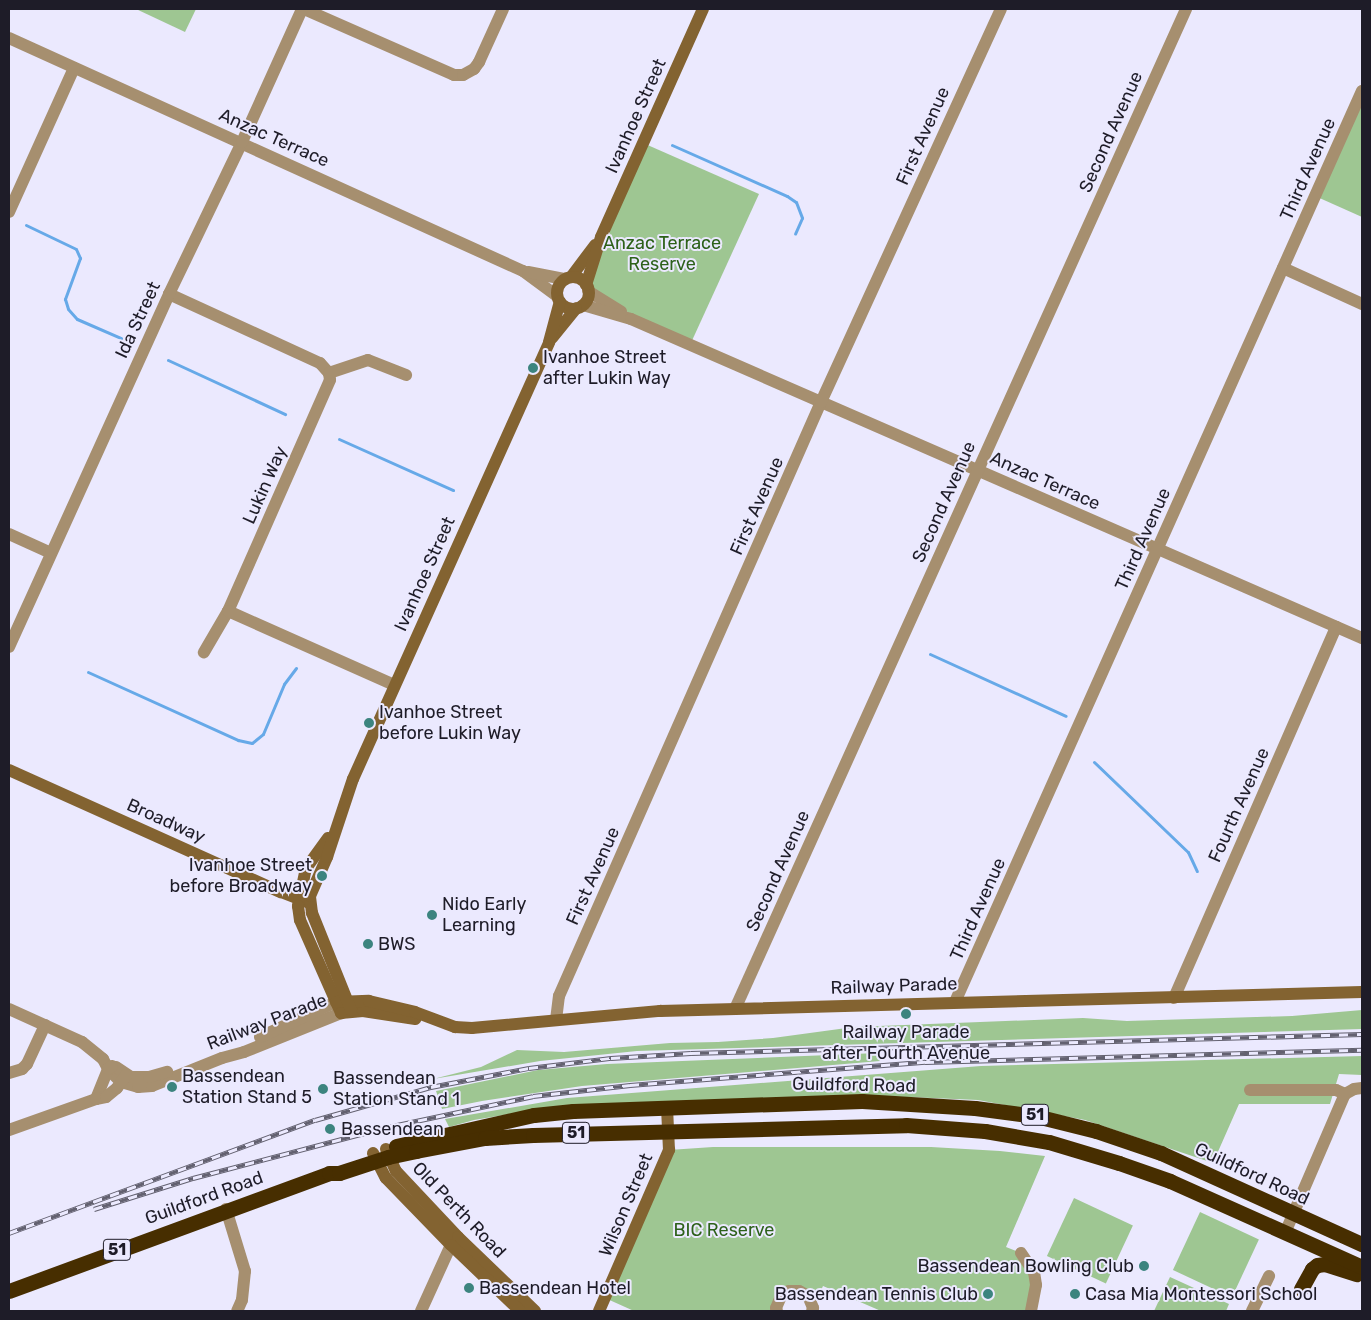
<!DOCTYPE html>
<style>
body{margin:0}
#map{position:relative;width:1371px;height:1320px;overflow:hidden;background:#ebe9fe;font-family:Rubik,sans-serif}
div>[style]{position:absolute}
.green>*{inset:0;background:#9ec692;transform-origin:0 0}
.stream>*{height:3px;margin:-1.5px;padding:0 1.5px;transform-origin:1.5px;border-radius:1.5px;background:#66a9e8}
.street>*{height:12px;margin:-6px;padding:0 6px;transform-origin:6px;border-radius:6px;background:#a68f6f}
.secondary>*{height:12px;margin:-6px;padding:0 6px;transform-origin:6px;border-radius:6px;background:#836331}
.secondary>.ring{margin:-6px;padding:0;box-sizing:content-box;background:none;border:12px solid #836331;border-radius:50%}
.highway>*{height:15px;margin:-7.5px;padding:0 7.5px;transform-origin:7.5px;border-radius:7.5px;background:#472e00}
.rail>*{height:5px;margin-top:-2.5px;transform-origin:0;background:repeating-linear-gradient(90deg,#ebe9fe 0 9px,#636170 0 18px);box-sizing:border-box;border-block:1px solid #636170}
.dots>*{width:14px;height:14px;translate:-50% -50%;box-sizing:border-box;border:2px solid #ebe9fe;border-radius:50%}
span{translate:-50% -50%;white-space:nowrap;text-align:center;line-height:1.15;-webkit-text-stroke:4px #ebe9fe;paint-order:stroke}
.shield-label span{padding:1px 4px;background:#ebe9fe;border:1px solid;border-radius:4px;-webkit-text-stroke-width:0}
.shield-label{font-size:16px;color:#1e1c28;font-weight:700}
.street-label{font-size:18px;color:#1e1c28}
.park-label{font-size:18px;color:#2d611a}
.poi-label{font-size:18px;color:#1e1c28}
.left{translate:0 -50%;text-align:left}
.right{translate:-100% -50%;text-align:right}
.frame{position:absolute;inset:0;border:10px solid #1e1c28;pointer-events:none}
</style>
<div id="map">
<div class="green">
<i style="clip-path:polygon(136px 9px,196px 9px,185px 32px)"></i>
<i style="clip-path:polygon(1356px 105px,1362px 108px,1362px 217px,1315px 196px)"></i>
<i style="clip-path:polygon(643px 143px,759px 194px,690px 345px,588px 291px,601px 237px)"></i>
<i style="clip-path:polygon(1362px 1010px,1362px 1029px,637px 1051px,540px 1061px,433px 1079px,481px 1067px,517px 1050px,564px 1052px,670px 1043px,718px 1042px,773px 1038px,854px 1027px,1083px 1018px,1127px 1021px,1292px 1016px)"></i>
<i style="clip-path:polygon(878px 1053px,880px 1061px,582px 1086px,482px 1101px,442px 1109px,436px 1091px,538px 1070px,607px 1064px)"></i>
<i style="clip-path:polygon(1362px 1056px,1362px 1075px,1339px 1074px,1330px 1104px,1239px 1104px,1213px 1163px,1085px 1120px,978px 1100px,908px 1097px,528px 1111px,474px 1120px,449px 1127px,445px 1119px,567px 1098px,981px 1066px)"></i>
<i style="clip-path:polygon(713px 1147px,931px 1147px,1000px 1151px,1045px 1156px,1006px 1247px,1021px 1253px,1030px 1264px,1031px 1311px,881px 1311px,823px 1286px,813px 1308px,808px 1295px,789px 1291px,777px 1311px,634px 1311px,605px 1298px,669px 1150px)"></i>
<i style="left:1074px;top:1198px;width:65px;height:64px;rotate:25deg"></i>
<i style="left:1200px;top:1212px;width:65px;height:64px;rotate:25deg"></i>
<i style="clip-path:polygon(1170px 1277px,1229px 1304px,1226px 1311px,1154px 1311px)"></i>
</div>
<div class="stream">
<i style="left:672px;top:145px;width:126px;rotate:23.9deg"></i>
<i style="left:787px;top:196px;width:11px;rotate:34deg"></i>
<i style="left:796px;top:202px;width:17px;rotate:69deg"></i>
<i style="left:802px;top:218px;width:17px;rotate:114deg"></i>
<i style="left:26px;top:225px;width:55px;rotate:25.6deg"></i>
<i style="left:76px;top:249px;width:10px;rotate:66deg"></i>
<i style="left:80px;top:258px;width:44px;rotate:110.1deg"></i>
<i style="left:65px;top:299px;width:10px;rotate:73deg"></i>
<i style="left:68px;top:309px;width:13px;rotate:48deg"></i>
<i style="left:77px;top:319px;width:48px;rotate:23.4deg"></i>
<i style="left:168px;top:360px;width:129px;rotate:24.8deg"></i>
<i style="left:339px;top:439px;width:125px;rotate:24.1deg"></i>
<i style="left:930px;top:654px;width:149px;rotate:24.5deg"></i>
<i style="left:88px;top:672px;width:165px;rotate:24.4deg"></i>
<i style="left:238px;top:740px;width:14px;rotate:12deg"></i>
<i style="left:252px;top:743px;width:14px;rotate:-39deg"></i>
<i style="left:263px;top:734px;width:54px;rotate:-67.2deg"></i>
<i style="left:284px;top:684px;width:20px;rotate:-53deg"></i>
<i style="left:1094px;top:762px;width:130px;rotate:43.8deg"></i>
<i style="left:1188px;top:852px;width:21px;rotate:65deg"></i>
</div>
<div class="street">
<i style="left:304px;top:9px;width:164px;rotate:23.7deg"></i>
<i style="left:454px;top:75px;width:9px"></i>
<i style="left:463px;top:75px;width:13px;rotate:-29deg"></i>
<i style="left:474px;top:69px;width:9px;rotate:-54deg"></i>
<i style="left:479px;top:62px;width:58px;rotate:-65.6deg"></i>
<i style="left:9px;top:38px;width:564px;rotate:24.39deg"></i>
<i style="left:523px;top:271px;width:42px;rotate:36.3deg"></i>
<i style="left:9px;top:212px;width:158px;rotate:-65.7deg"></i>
<i style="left:1283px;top:268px;width:87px;rotate:24.5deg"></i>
<i style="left:528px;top:272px;width:38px;rotate:11deg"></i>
<i style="left:588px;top:291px;width:39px;rotate:32deg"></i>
<i style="left:169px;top:294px;width:166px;rotate:24.6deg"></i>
<i style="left:320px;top:363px;width:13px;rotate:48deg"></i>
<i style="left:329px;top:373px;width:7px;rotate:82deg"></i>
<i style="left:330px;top:380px;width:253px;rotate:113.8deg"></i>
<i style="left:228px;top:611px;width:48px;rotate:120.3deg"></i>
<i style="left:583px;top:305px;width:50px;rotate:16.3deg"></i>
<i style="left:631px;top:319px;width:798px;rotate:23.58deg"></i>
<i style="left:329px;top:373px;width:41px;rotate:-18.4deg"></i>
<i style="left:368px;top:360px;width:41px;rotate:21.5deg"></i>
<i style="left:9px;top:534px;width:46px;rotate:24.3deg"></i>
<i style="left:228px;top:611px;width:182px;rotate:24deg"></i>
<i style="left:9px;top:647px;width:388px;rotate:-65.6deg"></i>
<i style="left:169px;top:294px;width:169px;rotate:-64.3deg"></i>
<i style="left:242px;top:142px;width:146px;rotate:-65.7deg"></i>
<i style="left:1174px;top:998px;width:405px;rotate:-66.4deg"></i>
<i style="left:955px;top:1002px;width:998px;rotate:-65.93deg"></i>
<i style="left:9px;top:1009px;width:80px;rotate:24.3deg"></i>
<i style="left:82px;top:1042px;width:27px;rotate:39deg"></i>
<i style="left:103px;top:1059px;width:11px;rotate:63deg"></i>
<i style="left:108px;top:1069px;width:18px;rotate:45deg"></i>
<i style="left:121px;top:1082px;width:18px;rotate:16deg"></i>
<i style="left:138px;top:1087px;width:14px;rotate:-4deg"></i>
<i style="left:152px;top:1086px;width:75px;rotate:-21.8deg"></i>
<i style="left:222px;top:1058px;width:23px;rotate:-15deg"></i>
<i style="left:244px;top:1052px;width:105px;rotate:-21.9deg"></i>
<i style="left:735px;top:1009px;width:1097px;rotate:-65.72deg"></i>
<i style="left:556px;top:1020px;width:24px;rotate:-83deg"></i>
<i style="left:559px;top:996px;width:649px;rotate:-66.2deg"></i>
<i style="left:821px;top:402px;width:432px;rotate:-65.4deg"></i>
<i style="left:260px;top:1037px;width:84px;rotate:-24.7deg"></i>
<i style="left:116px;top:1067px;width:18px;rotate:34deg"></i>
<i style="left:131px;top:1077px;width:18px"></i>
<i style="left:149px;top:1077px;width:19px;rotate:-16deg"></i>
<i style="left:9px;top:1073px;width:14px;rotate:-17deg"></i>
<i style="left:22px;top:1069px;width:7px;rotate:-45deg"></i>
<i style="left:27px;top:1064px;width:43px;rotate:-65.2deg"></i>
<i style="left:1250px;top:1090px;width:86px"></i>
<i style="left:1336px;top:1090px;width:10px;rotate:24deg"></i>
<i style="left:1345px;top:1094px;width:10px;rotate:-29deg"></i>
<i style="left:1354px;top:1089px;width:8px;rotate:-7deg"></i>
<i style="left:96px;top:1099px;width:32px;rotate:-68deg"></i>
<i style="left:108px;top:1069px;width:5px;rotate:-37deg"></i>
<i style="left:9px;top:1130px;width:92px;rotate:-19.6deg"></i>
<i style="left:96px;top:1099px;width:10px;rotate:-11deg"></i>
<i style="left:106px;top:1097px;width:14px;rotate:-39deg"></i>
<i style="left:117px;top:1088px;width:16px;rotate:-55deg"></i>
<i style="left:226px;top:1209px;width:65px;rotate:73deg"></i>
<i style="left:245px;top:1271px;width:29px;rotate:96deg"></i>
<i style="left:242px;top:1300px;width:12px;rotate:114deg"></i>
<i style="left:1285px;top:1233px;width:151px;rotate:-66.7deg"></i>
<i style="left:1021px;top:1253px;width:23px;rotate:56deg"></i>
<i style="left:1034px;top:1272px;width:13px;rotate:81deg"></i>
<i style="left:1036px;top:1285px;width:26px;rotate:101deg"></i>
<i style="left:421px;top:1311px;width:72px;rotate:-65.6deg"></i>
<i style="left:451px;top:1245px;width:10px;rotate:-45deg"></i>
<i style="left:777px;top:1311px;width:3px;rotate:-108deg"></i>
<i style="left:776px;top:1308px;width:13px;rotate:-67deg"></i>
<i style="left:781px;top:1296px;width:9px;rotate:-32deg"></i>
<i style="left:789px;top:1291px;width:10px"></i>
<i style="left:799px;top:1291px;width:10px;rotate:29deg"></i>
<i style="left:808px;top:1296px;width:13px;rotate:67deg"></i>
<i style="left:813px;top:1308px;width:3px;rotate:108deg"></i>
<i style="left:1252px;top:1311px;width:39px;rotate:-64deg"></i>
</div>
<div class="secondary">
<i style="left:571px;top:277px;width:40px;rotate:-53deg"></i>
<i class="ring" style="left:557px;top:277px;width:20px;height:20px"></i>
<i style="left:586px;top:285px;width:50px;rotate:-72.6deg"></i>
<i style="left:601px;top:237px;width:250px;rotate:-65.9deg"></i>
<i style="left:552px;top:338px;width:38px;rotate:-51deg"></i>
<i style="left:9px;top:770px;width:298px;rotate:24.2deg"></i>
<i style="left:281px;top:892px;width:31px;rotate:21deg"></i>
<i style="left:328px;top:838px;width:37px;rotate:126deg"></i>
<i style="left:306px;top:868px;width:39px;rotate:102deg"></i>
<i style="left:298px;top:906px;width:14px;rotate:82deg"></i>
<i style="left:300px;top:920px;width:102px;rotate:66.2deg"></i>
<i style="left:341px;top:1013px;width:22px;rotate:-5deg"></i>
<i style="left:363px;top:1011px;width:53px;rotate:8.7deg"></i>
<i style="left:336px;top:1002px;width:33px;rotate:-2deg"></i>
<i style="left:369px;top:1001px;width:47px;rotate:13.4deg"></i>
<i style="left:415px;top:1012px;width:43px;rotate:20.6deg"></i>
<i style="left:455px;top:1027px;width:17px;rotate:3deg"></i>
<i style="left:472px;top:1028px;width:189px;rotate:-5.2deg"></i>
<i style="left:660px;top:1011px;width:702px;rotate:-1.55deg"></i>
<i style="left:351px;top:1010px;width:105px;rotate:-111.9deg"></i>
<i style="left:312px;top:913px;width:17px;rotate:-97deg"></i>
<i style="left:310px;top:896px;width:43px;rotate:-66.4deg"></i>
<i style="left:327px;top:857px;width:82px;rotate:-71.6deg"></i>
<i style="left:353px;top:779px;width:479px;rotate:-65.8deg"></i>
<i style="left:549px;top:342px;width:42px;rotate:-75deg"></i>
<i style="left:386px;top:1149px;width:24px;rotate:66deg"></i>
<i style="left:396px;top:1171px;width:91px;rotate:46.8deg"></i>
<i style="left:458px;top:1237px;width:107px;rotate:43.9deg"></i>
<i style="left:373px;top:1153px;width:28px;rotate:63deg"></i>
<i style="left:386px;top:1178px;width:93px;rotate:45.9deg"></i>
<i style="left:451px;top:1245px;width:95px;rotate:43.7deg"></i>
<i style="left:599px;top:1311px;width:176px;rotate:-66.5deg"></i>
<i style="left:669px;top:1150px;width:42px;rotate:-92.7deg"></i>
</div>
<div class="highway">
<i style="left:396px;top:1146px;width:141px;rotate:-12.7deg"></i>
<i style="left:534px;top:1115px;width:39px;rotate:-6deg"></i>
<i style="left:573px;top:1111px;width:289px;rotate:-2deg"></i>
<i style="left:862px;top:1101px;width:113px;rotate:3.5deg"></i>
<i style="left:975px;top:1108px;width:62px;rotate:7.5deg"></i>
<i style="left:1036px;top:1116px;width:62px;rotate:14deg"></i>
<i style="left:1096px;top:1131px;width:69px;rotate:18.7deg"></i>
<i style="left:1161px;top:1153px;width:221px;rotate:24.4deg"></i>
<i style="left:1301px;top:1289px;width:23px;rotate:-61deg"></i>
<i style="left:1312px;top:1269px;width:6px;rotate:-39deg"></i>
<i style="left:1317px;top:1265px;width:8px;rotate:-7deg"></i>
<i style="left:1325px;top:1264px;width:33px;rotate:18deg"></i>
<i style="left:9px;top:1291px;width:341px;rotate:-20.2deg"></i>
<i style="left:329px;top:1173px;width:10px"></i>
<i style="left:339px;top:1173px;width:52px;rotate:-18.1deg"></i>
<i style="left:388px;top:1157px;width:29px;rotate:-12deg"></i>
<i style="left:416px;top:1151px;width:70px;rotate:-10.7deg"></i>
<i style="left:485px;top:1138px;width:48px;rotate:-3.6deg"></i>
<i style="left:533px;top:1135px;width:373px;rotate:-1.5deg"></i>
<i style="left:906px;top:1125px;width:79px;rotate:4.3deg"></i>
<i style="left:985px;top:1131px;width:65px;rotate:9.8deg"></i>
<i style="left:1049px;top:1142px;width:73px;rotate:16.7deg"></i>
<i style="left:1119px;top:1163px;width:54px;rotate:19.4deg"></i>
<i style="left:1170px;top:1181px;width:210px;rotate:24.1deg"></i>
</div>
<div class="rail">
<i style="left:94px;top:1209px;width:104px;rotate:-17.4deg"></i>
<i style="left:193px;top:1178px;width:196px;rotate:-14.7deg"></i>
<i style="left:383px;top:1128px;width:153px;rotate:-12deg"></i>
<i style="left:533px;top:1096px;width:98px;rotate:-6.5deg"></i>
<i style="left:630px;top:1085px;width:296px;rotate:-4.5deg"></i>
<i style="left:925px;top:1062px;width:437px;rotate:-1.6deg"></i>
<i style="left:9px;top:1233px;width:326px;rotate:-20.3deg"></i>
<i style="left:315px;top:1120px;width:121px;rotate:-15.9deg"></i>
<i style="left:431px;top:1087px;width:100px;rotate:-11deg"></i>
<i style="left:529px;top:1068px;width:83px;rotate:-7deg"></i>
<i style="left:611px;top:1058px;width:80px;rotate:-3.6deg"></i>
<i style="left:691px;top:1053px;width:671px;rotate:-1.62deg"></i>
</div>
<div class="dots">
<i style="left:533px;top:368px;background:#3c847f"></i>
<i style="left:369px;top:723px;background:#3c847f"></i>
<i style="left:322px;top:876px;background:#3c847f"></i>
<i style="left:432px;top:915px;background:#3c847f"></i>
<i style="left:368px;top:944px;background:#3c847f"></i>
<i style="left:906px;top:1014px;background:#3c847f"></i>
<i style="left:172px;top:1087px;background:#3c847f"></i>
<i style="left:323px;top:1089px;background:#3c847f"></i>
<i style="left:330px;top:1129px;background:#3c847f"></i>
<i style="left:1144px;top:1266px;background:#3c847f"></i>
<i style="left:469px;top:1288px;background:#3c847f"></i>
<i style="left:988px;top:1294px;background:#3c847f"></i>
<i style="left:1075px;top:1294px;background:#3c847f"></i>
</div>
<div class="shield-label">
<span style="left:1035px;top:1115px">51</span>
<span style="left:576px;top:1133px">51</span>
<span style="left:117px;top:1250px">51</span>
</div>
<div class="street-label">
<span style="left:636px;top:116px;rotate:-66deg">Ivanhoe Street</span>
<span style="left:1111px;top:132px;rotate:-66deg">Second Avenue</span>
<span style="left:923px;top:136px;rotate:-66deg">First Avenue</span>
<span style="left:274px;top:138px;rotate:24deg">Anzac Terrace</span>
<span style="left:1308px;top:169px;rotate:-66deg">Third Avenue</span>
<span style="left:138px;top:320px;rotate:-65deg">Ida Street</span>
<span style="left:1045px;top:481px;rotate:24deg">Anzac Terrace</span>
<span style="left:265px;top:485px;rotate:-66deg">Lukin Way</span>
<span style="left:944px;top:502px;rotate:-66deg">Second Avenue</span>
<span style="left:757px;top:506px;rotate:-66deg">First Avenue</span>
<span style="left:1143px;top:539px;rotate:-66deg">Third Avenue</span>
<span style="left:425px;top:574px;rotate:-66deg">Ivanhoe Street</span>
<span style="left:1239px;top:805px;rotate:-66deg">Fourth Avenue</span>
<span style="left:166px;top:821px;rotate:24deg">Broadway</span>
<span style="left:778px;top:871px;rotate:-66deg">Second Avenue</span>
<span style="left:593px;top:876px;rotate:-66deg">First Avenue</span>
<span style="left:978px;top:909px;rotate:-66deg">Third Avenue</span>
<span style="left:894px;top:986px;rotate:-2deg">Railway Parade</span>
<span style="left:267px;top:1022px;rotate:-21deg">Railway Parade</span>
<span style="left:854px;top:1085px;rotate:1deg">Guildford Road</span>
<span style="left:1252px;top:1174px;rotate:25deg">Guildford Road</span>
<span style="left:204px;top:1198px;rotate:-20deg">Guildford Road</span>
<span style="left:626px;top:1205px;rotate:-67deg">Wilson Street</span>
<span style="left:459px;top:1210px;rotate:46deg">Old Perth Road</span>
</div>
<div class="park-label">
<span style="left:662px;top:254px">Anzac Terrace<br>Reserve</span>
<span style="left:724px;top:1230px">BIC Reserve</span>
</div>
<div class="poi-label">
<span class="left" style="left:543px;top:368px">Ivanhoe Street<br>after Lukin Way</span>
<span class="left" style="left:379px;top:723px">Ivanhoe Street<br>before Lukin Way</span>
<span class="right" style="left:312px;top:876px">Ivanhoe Street<br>before Broadway</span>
<span class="left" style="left:442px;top:915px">Nido Early<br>Learning</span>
<span class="left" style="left:378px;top:944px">BWS</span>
<span style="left:906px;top:1043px">Railway Parade<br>after Fourth Avenue</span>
<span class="left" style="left:182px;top:1087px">Bassendean<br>Station Stand 5</span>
<span class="left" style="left:333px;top:1089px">Bassendean<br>Station Stand 1</span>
<span class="left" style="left:341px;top:1129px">Bassendean</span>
<span class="right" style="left:1134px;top:1266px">Bassendean Bowling Club</span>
<span class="left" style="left:479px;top:1288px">Bassendean Hotel</span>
<span class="right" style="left:978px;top:1294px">Bassendean Tennis Club</span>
<span class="left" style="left:1085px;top:1294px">Casa Mia Montessori School</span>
</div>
<div class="frame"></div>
</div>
